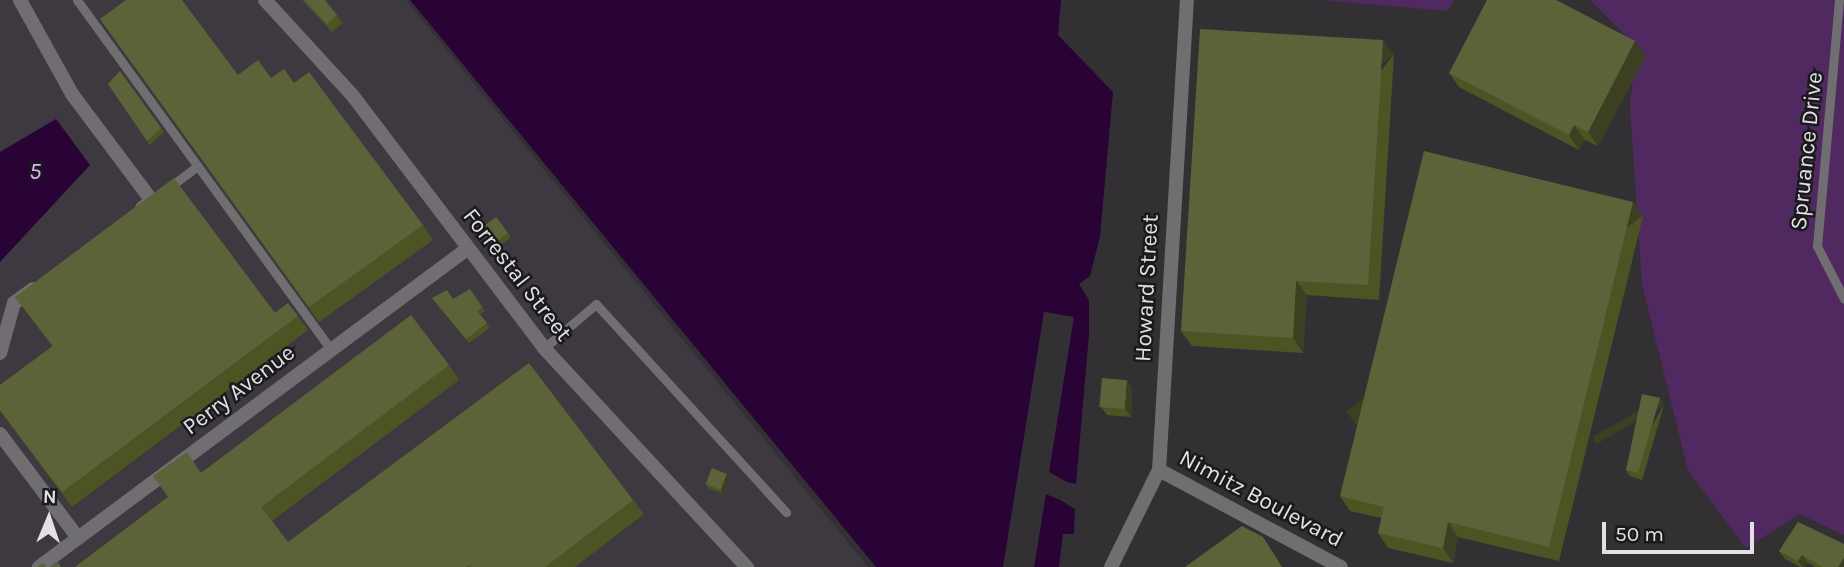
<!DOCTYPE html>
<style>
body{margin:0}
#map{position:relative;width:1844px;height:567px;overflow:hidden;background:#333034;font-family:Karla,sans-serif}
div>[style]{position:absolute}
.built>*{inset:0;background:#3e3841}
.green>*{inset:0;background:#502960}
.water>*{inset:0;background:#290336}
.pier>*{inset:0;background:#333034}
.lane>*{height:9px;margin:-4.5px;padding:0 4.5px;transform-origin:4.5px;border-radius:4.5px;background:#706e71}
.street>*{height:14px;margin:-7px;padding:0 7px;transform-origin:7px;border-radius:7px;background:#706e71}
.wall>*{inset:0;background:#4d5424}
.shaded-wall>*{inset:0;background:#3c3f22;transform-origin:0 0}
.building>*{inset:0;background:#5d6339;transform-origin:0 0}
span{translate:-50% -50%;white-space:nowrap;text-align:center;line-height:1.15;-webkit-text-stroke:5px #1a191b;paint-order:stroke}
.street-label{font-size:23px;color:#e2e0e3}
.water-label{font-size:24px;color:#e2acf9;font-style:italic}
.north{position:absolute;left:14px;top:483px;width:70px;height:70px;-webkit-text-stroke:5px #1a191b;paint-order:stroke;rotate:2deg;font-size:19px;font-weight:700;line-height:28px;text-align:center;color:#e2e0e3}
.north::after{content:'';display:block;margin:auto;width:24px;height:32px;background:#e2e0e3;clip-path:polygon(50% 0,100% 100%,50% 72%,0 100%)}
.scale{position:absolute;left:1602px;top:522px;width:152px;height:32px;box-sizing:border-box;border:4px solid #e2e0e3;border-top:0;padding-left:9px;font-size:21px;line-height:24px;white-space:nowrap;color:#e2e0e3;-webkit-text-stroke:5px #1a191b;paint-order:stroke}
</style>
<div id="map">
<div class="built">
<i style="clip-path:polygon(0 0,408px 0,872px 567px,0 567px)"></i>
</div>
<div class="green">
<i style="clip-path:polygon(1321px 0,1454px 0,1447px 11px)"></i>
<i style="clip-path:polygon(1590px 0,1844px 0,1844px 535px,1800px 514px,1746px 548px,1688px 470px,1642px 285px,1630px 106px,1636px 46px)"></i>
</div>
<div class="water">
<i style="clip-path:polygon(410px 0,1061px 0,1058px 35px,1113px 92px,1100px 237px,1090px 276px,1079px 284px,1089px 300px,1089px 335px,1076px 484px,1067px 482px,1060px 500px,1075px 509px,1074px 534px,1063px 534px,1059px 567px,873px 567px)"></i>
<i style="clip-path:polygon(56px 119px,90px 165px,0 262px,0 152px)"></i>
</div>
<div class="pier">
<i style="clip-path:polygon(406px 0,410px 0,876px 567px,868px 567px)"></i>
<i style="clip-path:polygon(1044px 312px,1074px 317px,1049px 472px,1067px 482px,1060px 500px,1046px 494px,1034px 567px,1003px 567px)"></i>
</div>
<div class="lane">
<i style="left:77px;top:0;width:432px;rotate:54deg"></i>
<i style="left:1839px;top:0;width:247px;rotate:95.1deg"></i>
<i style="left:1817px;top:246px;width:59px;rotate:63deg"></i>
<i style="left:167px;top:189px;width:35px;rotate:-37deg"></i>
<i style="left:544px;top:348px;width:68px;rotate:-40.2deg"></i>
<i style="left:596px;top:304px;width:282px;rotate:47.6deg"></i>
</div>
<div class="street">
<i style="left:20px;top:0;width:107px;rotate:61deg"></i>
<i style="left:72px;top:94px;width:134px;rotate:53.2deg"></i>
<i style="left:152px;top:201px;width:12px;rotate:145deg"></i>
<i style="left:265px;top:0;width:130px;rotate:47.5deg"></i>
<i style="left:353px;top:96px;width:316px;rotate:52.8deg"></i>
<i style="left:544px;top:348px;width:299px;rotate:47.2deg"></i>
<i style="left:0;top:353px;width:52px;rotate:-74.4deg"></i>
<i style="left:14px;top:303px;width:24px;rotate:-36deg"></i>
<i style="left:0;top:434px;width:130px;rotate:53.1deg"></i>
<i style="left:1159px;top:470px;width:206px;rotate:28.1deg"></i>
<i style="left:39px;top:567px;width:533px;rotate:-36.61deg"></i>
<i style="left:1111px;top:567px;width:108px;rotate:-63.7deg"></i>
<i style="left:1159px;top:470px;width:471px;rotate:-86.6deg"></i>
</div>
<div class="wall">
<i style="clip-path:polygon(302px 0,325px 0,343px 23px,332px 32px)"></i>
<i style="clip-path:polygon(100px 19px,238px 75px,271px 78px,423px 225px,433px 240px,319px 322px)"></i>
<i style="clip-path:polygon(1394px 54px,1379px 300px,1307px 295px,1303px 353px,1192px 346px,1181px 331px)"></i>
<i style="clip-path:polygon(1646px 56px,1598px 146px,1585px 140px,1579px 150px,1459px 87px,1449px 73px)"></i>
<i style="clip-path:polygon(120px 71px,164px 132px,150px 145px,108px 84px)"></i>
<i style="clip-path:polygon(1633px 202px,1643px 216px,1559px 561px,1458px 537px,1453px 563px,1388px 548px,1378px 533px,1382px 518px,1350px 511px,1340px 496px)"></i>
<i style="clip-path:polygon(496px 217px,511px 237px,495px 249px,482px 234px)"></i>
<i style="clip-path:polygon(470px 289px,485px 311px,480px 315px,490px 328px,469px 343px,435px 302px,453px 299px)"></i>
<i style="clip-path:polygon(15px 297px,275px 313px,288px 303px,308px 330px,72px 507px,0 411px,0 385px,52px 346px)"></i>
<i style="clip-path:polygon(449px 365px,459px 380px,272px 521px,288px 542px,633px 500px,644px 514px,575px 567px,75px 567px,201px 472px)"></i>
<i style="clip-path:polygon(1132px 388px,1131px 417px,1107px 415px,1101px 407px)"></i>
<i style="clip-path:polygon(1664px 405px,1642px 480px,1630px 476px,1626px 470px)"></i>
<i style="clip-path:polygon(730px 478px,724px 494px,708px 488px,705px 483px)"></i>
<i style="clip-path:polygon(1798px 522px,1844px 567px,1815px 567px,1808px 563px,1805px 567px,1800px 567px,1785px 559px,1779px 551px)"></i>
</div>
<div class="shaded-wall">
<i style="left:1383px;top:40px;width:18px;height:245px;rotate:52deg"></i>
<i style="clip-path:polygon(1635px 41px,1646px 56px,1598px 146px,1588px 132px)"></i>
<i style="clip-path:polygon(1574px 125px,1585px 140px,1579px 150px,1569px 135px)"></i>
<i style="left:1633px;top:202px;width:17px;height:355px;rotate:54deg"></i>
<i style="clip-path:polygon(1296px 281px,1307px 295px,1303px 353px,1293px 338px)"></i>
<i style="clip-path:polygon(1127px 380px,1132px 388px,1131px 417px,1125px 409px)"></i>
<i style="left:1660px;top:398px;width:8px;height:78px;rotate:60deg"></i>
<i style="clip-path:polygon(727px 474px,730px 478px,724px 494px,721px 490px)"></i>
<i style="clip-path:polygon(1448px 522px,1458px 537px,1453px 563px,1443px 548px)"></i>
<i style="clip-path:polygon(1802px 555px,1808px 563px,1805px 567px,1803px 567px,1798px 561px)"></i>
<i style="clip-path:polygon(1844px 558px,1844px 567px,1838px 567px)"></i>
</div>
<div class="building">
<i style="clip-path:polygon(126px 0,182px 0,238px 75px,258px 60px,271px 78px,284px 69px,294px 83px,309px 72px,423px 225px,309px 307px,100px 19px)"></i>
<i style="clip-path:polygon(304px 0,325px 0,337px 15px,327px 24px)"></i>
<i style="clip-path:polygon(1487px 0,1556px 0,1635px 41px,1588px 132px,1574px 125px,1569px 135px,1449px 73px)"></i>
<i style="clip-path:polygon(1200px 29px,1383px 40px,1368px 285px,1296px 281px,1293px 338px,1181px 331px)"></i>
<i style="clip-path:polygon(120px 71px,161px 128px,147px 141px,108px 84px)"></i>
<i style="clip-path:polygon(1424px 151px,1633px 202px,1549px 547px,1448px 522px,1443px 548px,1378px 533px,1384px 507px,1340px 496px)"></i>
<i style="clip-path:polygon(174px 178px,275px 313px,288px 303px,298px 316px,62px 492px,0 410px,0 385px,53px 346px,15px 297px)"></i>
<i style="left:496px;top:217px;width:20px;height:21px;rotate:53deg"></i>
<i style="clip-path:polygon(470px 289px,482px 307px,477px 311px,487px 323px,466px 339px,432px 298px,447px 290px,453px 299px)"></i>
<i style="clip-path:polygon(411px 315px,449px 365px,261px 507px,288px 542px,529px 363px,633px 500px,545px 567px,471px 567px,469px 565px,466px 567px,75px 567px,168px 497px,153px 476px,187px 452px,201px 473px)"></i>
<i style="left:1102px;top:378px;width:25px;height:29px;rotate:5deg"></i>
<i style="clip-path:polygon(1642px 394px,1660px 398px,1638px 473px,1626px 470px)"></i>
<i style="left:712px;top:468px;width:16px;height:17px;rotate:22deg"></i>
<i style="clip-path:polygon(1798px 522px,1844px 544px,1844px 558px,1838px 567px,1823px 567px,1802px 555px,1798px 561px,1779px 551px)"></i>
<i style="clip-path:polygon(1242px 526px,1263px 537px,1282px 567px,1185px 567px)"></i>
<i style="clip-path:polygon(58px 562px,61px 567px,51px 567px)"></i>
<i style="clip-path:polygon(43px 563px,46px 567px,37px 567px)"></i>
</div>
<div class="street-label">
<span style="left:1807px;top:151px;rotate:-84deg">Spruance Drive</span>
<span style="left:517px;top:275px;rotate:52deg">Forrestal Street</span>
<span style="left:1147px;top:288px;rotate:-87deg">Howard Street</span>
<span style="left:239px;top:390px;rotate:-37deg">Perry Avenue</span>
<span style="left:1261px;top:499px;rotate:28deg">Nimitz Boulevard</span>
</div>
<div class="water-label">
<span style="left:35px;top:172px">5</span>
</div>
<div class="north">N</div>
<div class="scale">50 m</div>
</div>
